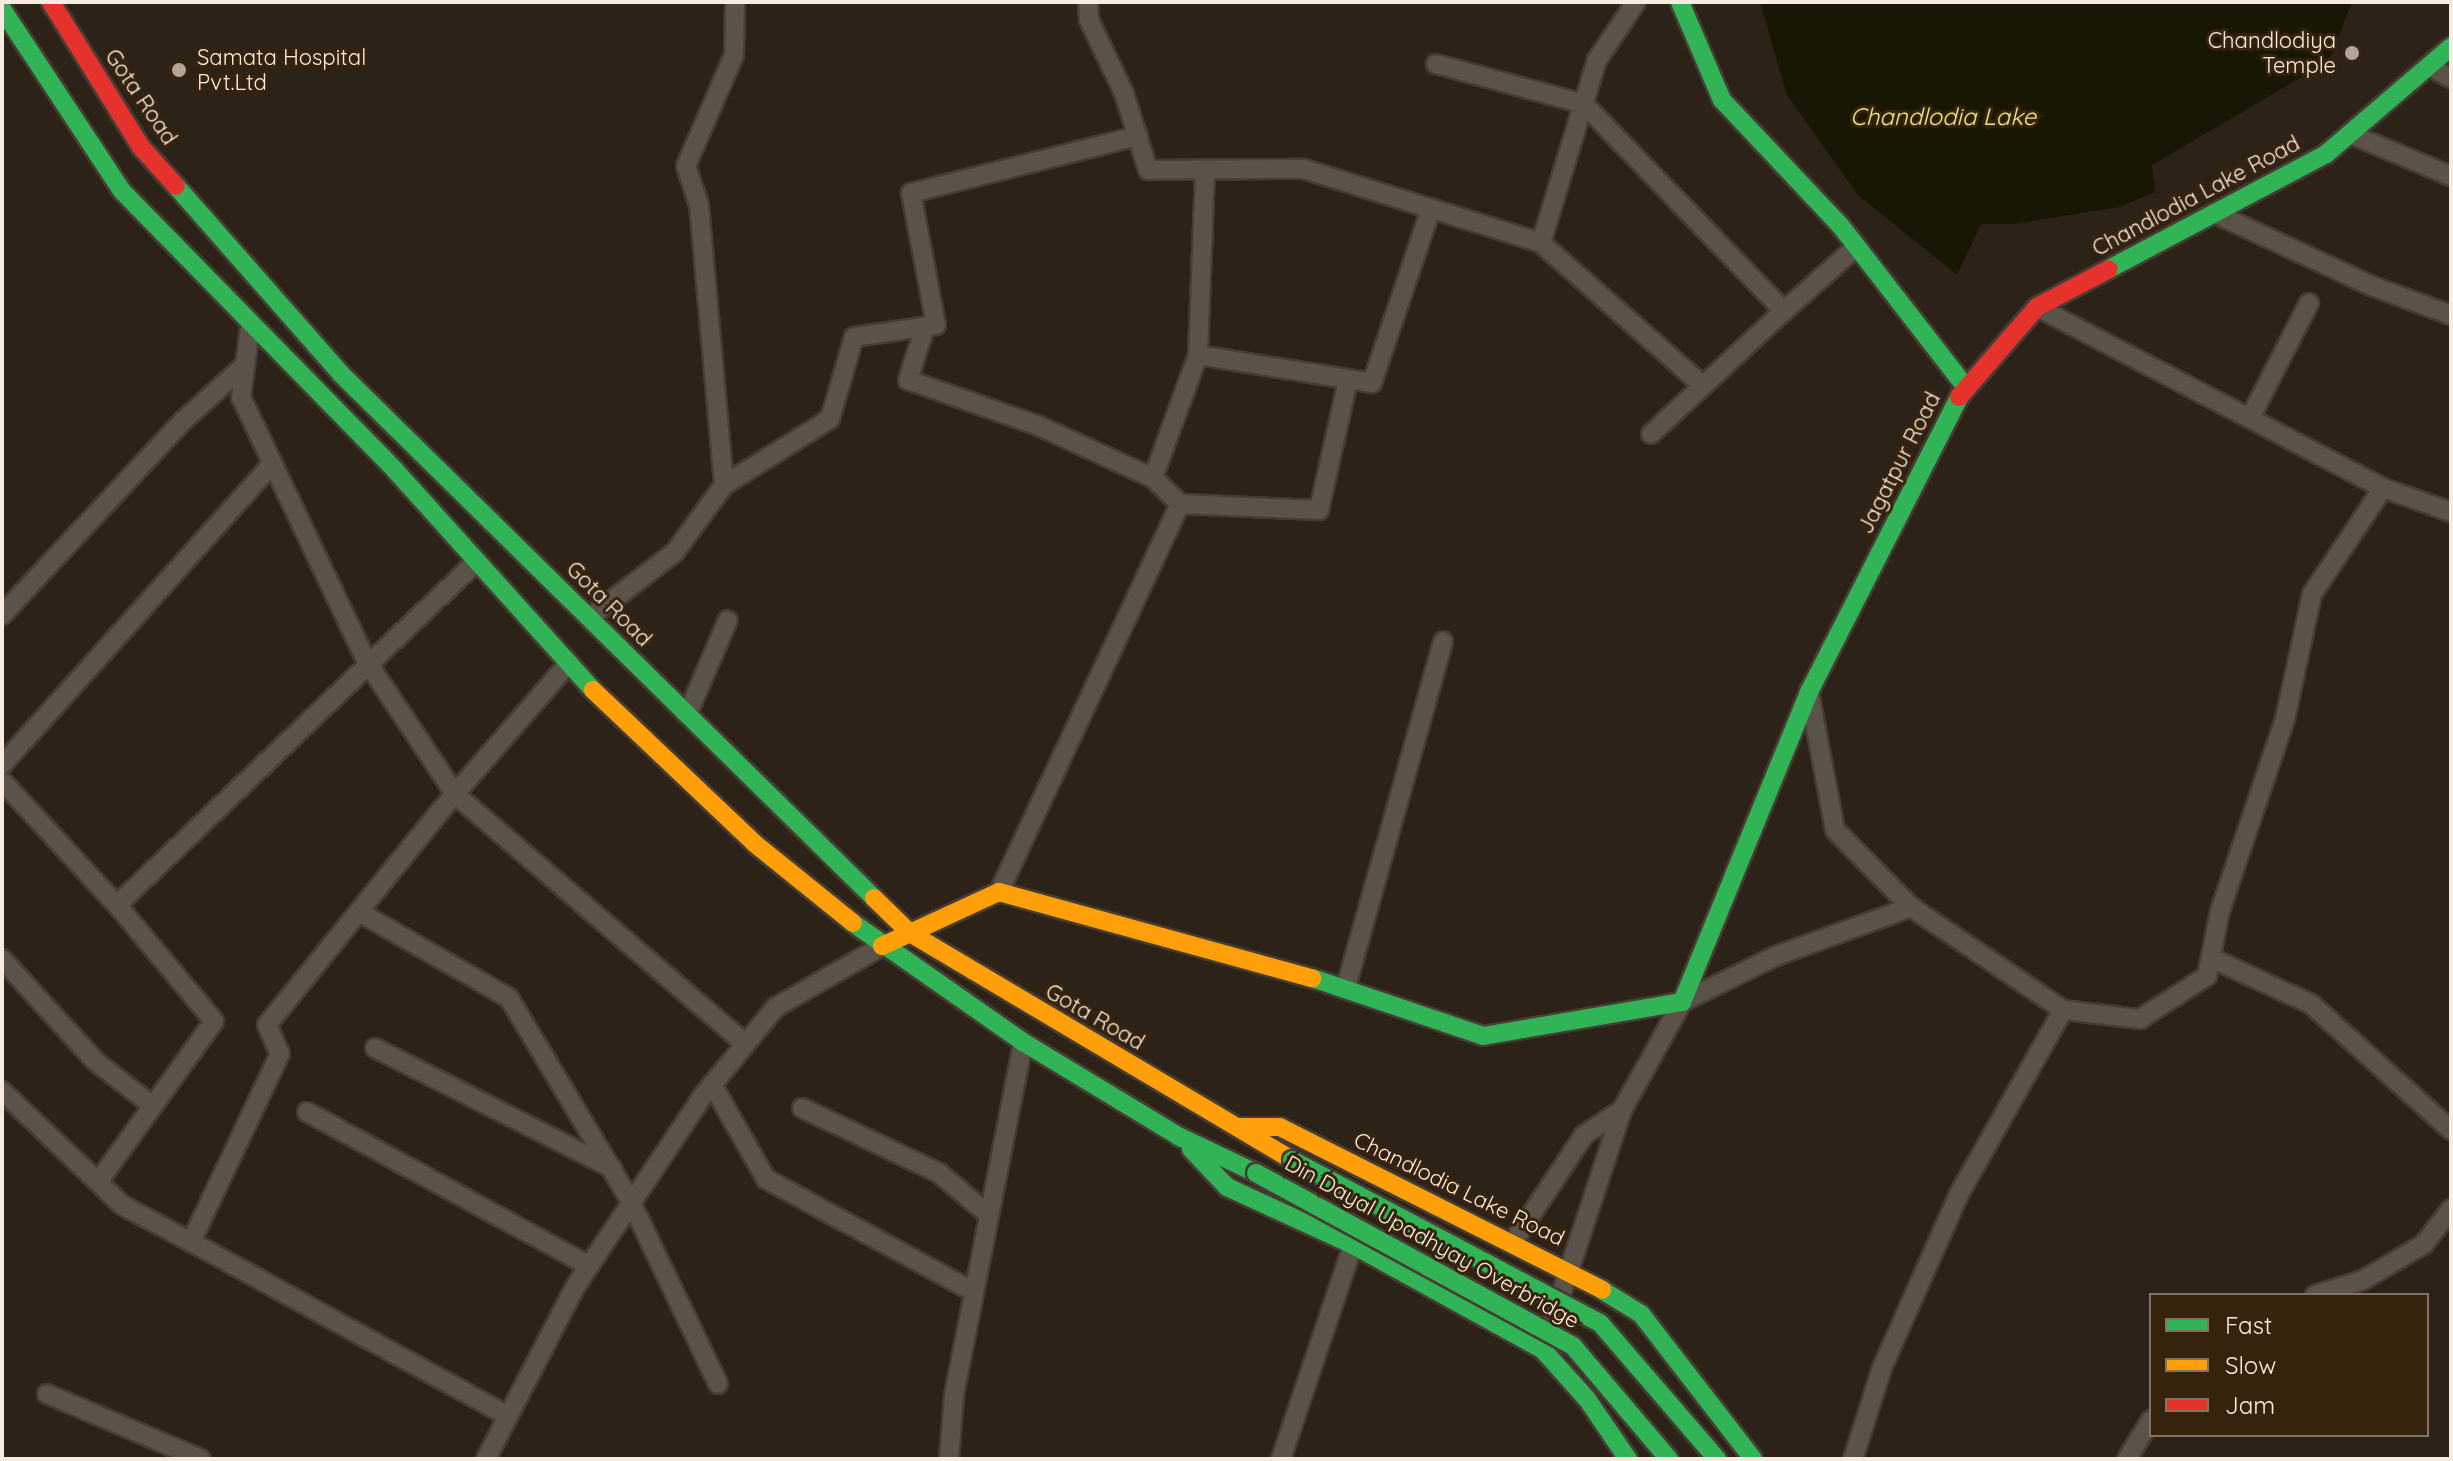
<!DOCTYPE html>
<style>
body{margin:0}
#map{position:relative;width:2453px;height:1461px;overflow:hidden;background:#2d2217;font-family:Quicksand,sans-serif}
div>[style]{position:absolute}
.water>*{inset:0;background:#171704}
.roads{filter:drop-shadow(2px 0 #463c34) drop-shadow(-2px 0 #463c34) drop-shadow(0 2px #463c34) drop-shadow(0 -2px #463c34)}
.street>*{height:18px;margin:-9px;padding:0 9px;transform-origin:9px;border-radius:9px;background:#5b524a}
.fast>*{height:18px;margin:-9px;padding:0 9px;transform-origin:9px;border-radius:9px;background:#30b455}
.slow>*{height:18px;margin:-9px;padding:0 9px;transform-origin:9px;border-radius:9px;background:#ff9f0a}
.jam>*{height:18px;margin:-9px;padding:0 9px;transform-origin:9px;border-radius:9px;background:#e5322d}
.bridges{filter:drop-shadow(2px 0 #463c34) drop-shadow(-2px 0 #463c34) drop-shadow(0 2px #463c34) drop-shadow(0 -2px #463c34)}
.fast-bridge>*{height:18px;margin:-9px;padding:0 9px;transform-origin:9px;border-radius:9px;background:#30b455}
.dots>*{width:22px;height:22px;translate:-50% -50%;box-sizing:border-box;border:4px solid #36230e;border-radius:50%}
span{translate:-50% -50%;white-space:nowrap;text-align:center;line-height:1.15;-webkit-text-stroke:6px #36230e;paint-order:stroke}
.poi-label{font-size:22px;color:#f8ebdf}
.right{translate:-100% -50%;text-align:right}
.left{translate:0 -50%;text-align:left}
.street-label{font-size:22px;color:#f8ebdf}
.water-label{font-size:24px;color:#e7e988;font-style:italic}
.frame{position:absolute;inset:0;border:4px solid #f8ebdf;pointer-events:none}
.legend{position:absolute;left:2149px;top:1293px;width:280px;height:144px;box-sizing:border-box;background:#36230e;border:2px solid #847362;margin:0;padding:10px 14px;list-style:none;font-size:24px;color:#f8ebdf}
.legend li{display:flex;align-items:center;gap:16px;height:40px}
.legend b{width:40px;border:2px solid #847362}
</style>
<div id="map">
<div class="water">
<i style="clip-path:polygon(1760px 2px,2352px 2px,2329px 61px,2152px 165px,2155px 192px,2119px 207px,2013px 224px,1981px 224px,1957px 275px,1858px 195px,1787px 95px)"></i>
</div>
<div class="roads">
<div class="street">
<i style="left:1088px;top:2px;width:18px;rotate:87deg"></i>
<i style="left:1089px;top:20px;width:81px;rotate:64.4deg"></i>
<i style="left:1124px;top:93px;width:81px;rotate:72.7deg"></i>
<i style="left:1148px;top:170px;width:156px;rotate:-0.4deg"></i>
<i style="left:1304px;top:169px;width:248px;rotate:17.3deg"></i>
<i style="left:1541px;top:243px;width:191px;rotate:-73deg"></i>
<i style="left:1597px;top:60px;width:70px;rotate:-56.1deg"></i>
<i style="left:1436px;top:64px;width:153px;rotate:15.1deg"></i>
<i style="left:1584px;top:104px;width:288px;rotate:46deg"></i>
<i style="left:1784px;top:311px;width:96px;rotate:-41.6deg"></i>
<i style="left:2429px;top:66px;width:25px;rotate:29deg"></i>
<i style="left:2350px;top:134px;width:109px;rotate:22.6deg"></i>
<i style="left:1205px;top:172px;width:183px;rotate:92.2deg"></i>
<i style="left:1198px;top:355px;width:176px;rotate:9.1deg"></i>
<i style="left:1372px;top:383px;width:184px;rotate:-71.3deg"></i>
<i style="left:2214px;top:213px;width:174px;rotate:24.8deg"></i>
<i style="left:2372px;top:286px;width:84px;rotate:20.2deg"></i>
<i style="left:1541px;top:243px;width:216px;rotate:41.4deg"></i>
<i style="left:250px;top:327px;width:71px;rotate:97.3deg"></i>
<i style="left:241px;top:397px;width:293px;rotate:64.6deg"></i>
<i style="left:367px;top:662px;width:159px;rotate:56.3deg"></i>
<i style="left:455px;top:794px;width:381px;rotate:40.7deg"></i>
<i style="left:925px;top:327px;width:56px;rotate:107.8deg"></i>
<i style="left:908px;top:380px;width:139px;rotate:19.3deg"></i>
<i style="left:1039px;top:426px;width:125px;rotate:24.5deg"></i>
<i style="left:2251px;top:416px;width:127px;rotate:-62.8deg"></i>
<i style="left:1651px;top:434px;width:181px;rotate:-42.8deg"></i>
<i style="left:724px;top:485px;width:125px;rotate:-31.9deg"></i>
<i style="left:830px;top:419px;width:85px;rotate:-73.7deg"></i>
<i style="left:854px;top:337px;width:83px;rotate:-8.3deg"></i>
<i style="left:936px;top:325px;width:134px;rotate:-100.7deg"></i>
<i style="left:911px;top:193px;width:234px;rotate:-14.1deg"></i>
<i style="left:2383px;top:488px;width:72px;rotate:19.4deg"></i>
<i style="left:1180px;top:504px;width:139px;rotate:2.5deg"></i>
<i style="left:1319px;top:510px;width:133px;rotate:-77.4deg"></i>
<i style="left:2px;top:615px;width:265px;rotate:-47deg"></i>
<i style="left:183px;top:421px;width:84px;rotate:-42.1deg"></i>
<i style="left:589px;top:618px;width:108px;rotate:-37.5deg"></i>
<i style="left:675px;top:552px;width:83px;rotate:-53.8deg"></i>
<i style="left:724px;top:485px;width:281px;rotate:-95.1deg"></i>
<i style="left:699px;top:205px;width:41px;rotate:-108.4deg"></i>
<i style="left:686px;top:166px;width:121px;rotate:-66.6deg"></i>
<i style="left:734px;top:55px;width:53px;rotate:-88.9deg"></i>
<i style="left:1809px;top:692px;width:140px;rotate:79.3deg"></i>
<i style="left:1835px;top:830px;width:108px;rotate:45.4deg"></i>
<i style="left:1911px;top:907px;width:184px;rotate:34.1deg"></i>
<i style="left:2063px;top:1010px;width:78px;rotate:6.7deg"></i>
<i style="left:2140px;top:1019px;width:80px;rotate:-32.7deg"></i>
<i style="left:2207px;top:976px;width:66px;rotate:-78.7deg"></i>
<i style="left:2220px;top:911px;width:203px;rotate:-71.3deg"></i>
<i style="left:2285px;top:719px;width:128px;rotate:-77.8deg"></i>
<i style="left:2312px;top:594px;width:128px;rotate:-56.2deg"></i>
<i style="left:2383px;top:488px;width:390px;rotate:-152.4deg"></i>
<i style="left:687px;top:715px;width:103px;rotate:-66.7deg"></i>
<i style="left:2px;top:765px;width:404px;rotate:-48.1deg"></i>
<i style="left:2px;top:781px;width:169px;rotate:47.2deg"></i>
<i style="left:117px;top:905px;width:498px;rotate:-43.7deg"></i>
<i style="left:999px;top:892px;width:428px;rotate:-65deg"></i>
<i style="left:1180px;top:504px;width:37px;rotate:-136deg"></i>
<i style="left:1153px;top:478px;width:131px;rotate:-69.9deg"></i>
<i style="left:359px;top:912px;width:173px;rotate:29.8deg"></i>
<i style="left:509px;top:998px;width:235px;rotate:59.1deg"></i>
<i style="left:630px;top:1200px;width:204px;rotate:64.4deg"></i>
<i style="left:2211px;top:958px;width:110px;rotate:24.7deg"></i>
<i style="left:2311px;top:1004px;width:188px;rotate:42deg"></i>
<i style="left:2px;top:959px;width:138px;rotate:47.6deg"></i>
<i style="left:95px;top:1061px;width:73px;rotate:37.8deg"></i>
<i style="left:1346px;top:987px;width:359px;rotate:-74.3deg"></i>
<i style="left:375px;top:1048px;width:266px;rotate:26.9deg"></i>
<i style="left:712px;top:1084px;width:109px;rotate:60.4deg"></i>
<i style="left:766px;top:1179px;width:237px;rotate:28.5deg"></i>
<i style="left:2px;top:1091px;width:166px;rotate:43.5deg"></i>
<i style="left:122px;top:1205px;width:78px;rotate:28.2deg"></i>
<i style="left:802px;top:1108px;width:152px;rotate:25.4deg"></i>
<i style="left:939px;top:1173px;width:65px;rotate:40deg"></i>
<i style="left:307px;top:1112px;width:321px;rotate:28.6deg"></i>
<i style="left:98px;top:1182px;width:198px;rotate:-54.2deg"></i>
<i style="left:214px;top:1021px;width:151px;rotate:-129.9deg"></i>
<i style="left:1513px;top:1242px;width:128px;rotate:-56.4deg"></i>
<i style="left:1584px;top:1135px;width:45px;rotate:-33.3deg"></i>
<i style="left:2315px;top:1295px;width:50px;rotate:-17.4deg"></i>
<i style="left:2363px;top:1280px;width:71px;rotate:-30.5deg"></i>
<i style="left:2424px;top:1244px;width:44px;rotate:-52.4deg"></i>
<i style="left:1545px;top:1343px;width:245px;rotate:-71.7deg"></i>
<i style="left:1622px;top:1110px;width:124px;rotate:-60.9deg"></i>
<i style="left:1682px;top:1002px;width:105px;rotate:-26.1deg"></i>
<i style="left:1776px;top:956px;width:144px;rotate:-19.9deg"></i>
<i style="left:47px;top:1394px;width:167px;rotate:22.9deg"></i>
<i style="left:508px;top:1416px;width:362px;rotate:-151.2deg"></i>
<i style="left:191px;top:1242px;width:208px;rotate:-64.7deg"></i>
<i style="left:280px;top:1054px;width:32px;rotate:-114deg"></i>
<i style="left:267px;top:1025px;width:277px;rotate:-51deg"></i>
<i style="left:441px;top:810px;width:195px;rotate:-49deg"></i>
<i style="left:486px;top:1459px;width:194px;rotate:-62.6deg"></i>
<i style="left:575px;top:1287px;width:229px;rotate:-56.2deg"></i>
<i style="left:702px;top:1097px;width:117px;rotate:-50.6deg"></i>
<i style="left:776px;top:1007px;width:122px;rotate:-29.9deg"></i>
<i style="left:949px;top:1459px;width:64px;rotate:-85.5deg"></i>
<i style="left:954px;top:1395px;width:360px;rotate:-78.9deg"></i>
<i style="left:1281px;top:1459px;width:226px;rotate:-71.4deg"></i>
<i style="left:1853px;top:1459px;width:96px;rotate:-72.3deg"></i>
<i style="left:1882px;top:1368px;width:190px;rotate:-66.1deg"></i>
<i style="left:1959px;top:1194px;width:211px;rotate:-60.5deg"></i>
<i style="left:2127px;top:1459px;width:46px;rotate:-58.4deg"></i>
</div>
<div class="fast">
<i style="left:1680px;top:2px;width:107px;rotate:66.8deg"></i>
<i style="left:1722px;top:100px;width:172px;rotate:46.7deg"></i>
<i style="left:1840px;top:225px;width:204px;rotate:52.2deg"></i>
<i style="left:2px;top:9px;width:218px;rotate:56.6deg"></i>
<i style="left:122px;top:191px;width:389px;rotate:45.6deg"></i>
<i style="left:394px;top:469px;width:297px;rotate:48deg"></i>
<i style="left:176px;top:186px;width:249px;rotate:48.7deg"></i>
<i style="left:340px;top:373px;width:749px;rotate:44.51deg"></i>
<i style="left:2109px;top:269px;width:246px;rotate:-27.9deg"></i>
<i style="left:2326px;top:154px;width:165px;rotate:-40.6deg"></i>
<i style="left:853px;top:923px;width:208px;rotate:35deg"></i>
<i style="left:1023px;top:1042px;width:181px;rotate:31.2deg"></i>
<i style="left:1178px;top:1136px;width:86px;rotate:25.4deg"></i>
<i style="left:1312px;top:978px;width:181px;rotate:18.7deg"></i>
<i style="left:1483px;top:1036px;width:202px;rotate:-9.7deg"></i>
<i style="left:1682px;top:1002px;width:335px;rotate:-67.7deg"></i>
<i style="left:1809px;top:692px;width:331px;rotate:-63deg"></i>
<i style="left:1191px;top:1149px;width:52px;rotate:46.5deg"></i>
<i style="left:1227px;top:1187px;width:139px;rotate:24.7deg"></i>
<i style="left:1353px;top:1245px;width:217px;rotate:28.9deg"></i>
<i style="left:1543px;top:1350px;width:66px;rotate:48.1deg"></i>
<i style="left:1587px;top:1399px;width:73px;rotate:55.7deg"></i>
<i style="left:1602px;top:1290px;width:46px;rotate:31.6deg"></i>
<i style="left:1641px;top:1314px;width:183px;rotate:52.3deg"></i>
</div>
<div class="slow">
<i style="left:593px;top:690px;width:222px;rotate:43.5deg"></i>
<i style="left:754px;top:843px;width:127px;rotate:38.9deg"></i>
<i style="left:874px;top:898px;width:50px;rotate:44.2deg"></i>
<i style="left:910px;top:933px;width:444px;rotate:30.7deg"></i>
<i style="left:882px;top:946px;width:129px;rotate:-24.8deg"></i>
<i style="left:999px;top:892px;width:325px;rotate:15.4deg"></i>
<i style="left:1238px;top:1127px;width:42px"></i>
<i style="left:1280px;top:1127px;width:361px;rotate:26.8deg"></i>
</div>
<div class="jam">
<i style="left:51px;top:2px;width:171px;rotate:58.2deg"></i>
<i style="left:141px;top:147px;width:52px;rotate:48.1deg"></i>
<i style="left:1959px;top:397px;width:119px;rotate:-49.1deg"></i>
<i style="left:2037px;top:307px;width:81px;rotate:-27.8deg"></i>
</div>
</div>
<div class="bridges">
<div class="fast-bridge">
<i style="left:1292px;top:1160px;width:348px;rotate:27.9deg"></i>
<i style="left:1600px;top:1323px;width:179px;rotate:49.3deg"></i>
<i style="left:1256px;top:1173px;width:361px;rotate:28.6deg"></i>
<i style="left:1573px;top:1346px;width:148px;rotate:49.7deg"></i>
</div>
</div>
<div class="dots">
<i style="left:2352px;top:53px;background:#b1a599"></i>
<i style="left:179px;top:70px;background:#b1a599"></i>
</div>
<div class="poi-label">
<span class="right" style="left:2336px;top:53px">Chandlodiya<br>Temple</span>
<span class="left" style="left:197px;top:70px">Samata Hospital<br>Pvt.Ltd</span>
</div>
<div class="street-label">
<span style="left:141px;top:97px;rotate:56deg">Gota Road</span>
<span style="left:2196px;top:196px;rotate:-28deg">Chandlodia Lake Road</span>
<span style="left:1899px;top:463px;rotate:-63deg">Jagatpur Road</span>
<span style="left:609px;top:604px;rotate:45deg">Gota Road</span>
<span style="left:1095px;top:1017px;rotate:30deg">Gota Road</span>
<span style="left:1459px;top:1189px;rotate:26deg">Chandlodia Lake Road</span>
<span style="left:1432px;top:1242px;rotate:29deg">Din Dayal Upadhyay Overbridge</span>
</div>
<div class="water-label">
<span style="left:1943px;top:117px">Chandlodia Lake</span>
</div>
<div class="frame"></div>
<ul class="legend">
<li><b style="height:10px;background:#30b455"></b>Fast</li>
<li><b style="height:10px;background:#ff9f0a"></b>Slow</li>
<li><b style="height:10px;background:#e5322d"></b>Jam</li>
</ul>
</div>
